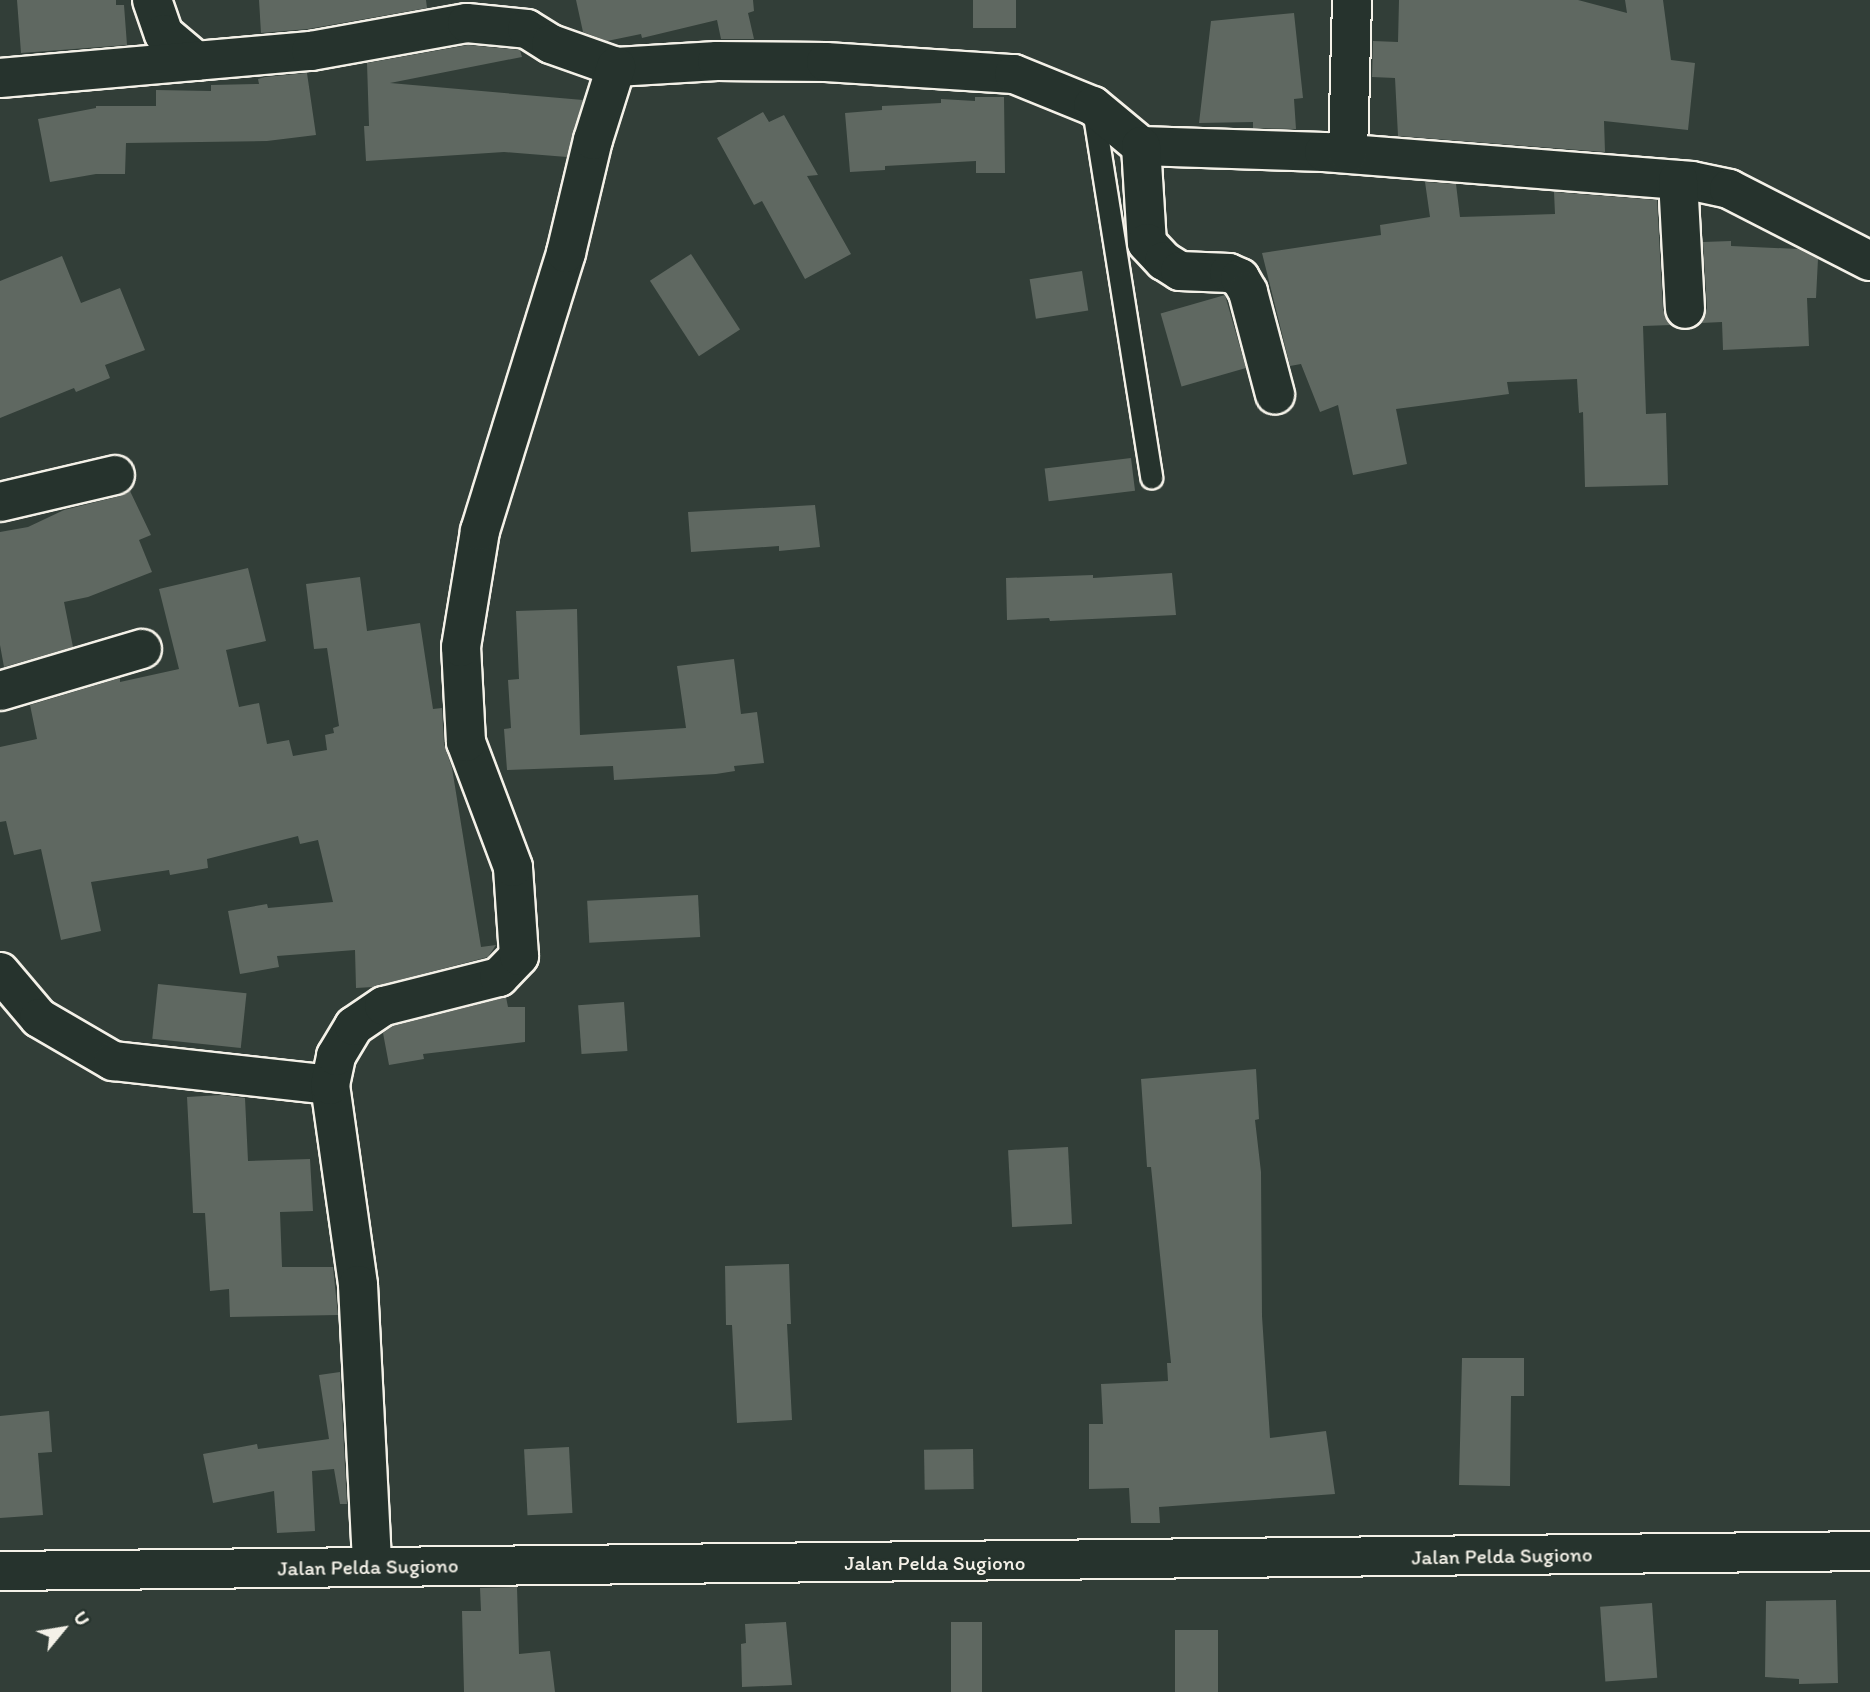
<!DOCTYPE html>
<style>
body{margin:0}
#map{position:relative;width:1870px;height:1692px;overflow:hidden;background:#323e38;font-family:Itim,sans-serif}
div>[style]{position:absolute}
.building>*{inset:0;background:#5f6861;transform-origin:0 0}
.roads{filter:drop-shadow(2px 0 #f4f1e8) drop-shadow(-2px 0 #f4f1e8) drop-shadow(0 2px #f4f1e8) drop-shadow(0 -2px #f4f1e8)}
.lane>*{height:21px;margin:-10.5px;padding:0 10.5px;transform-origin:10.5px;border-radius:10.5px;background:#26332d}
.street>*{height:38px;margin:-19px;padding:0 19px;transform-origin:19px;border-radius:19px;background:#26332d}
span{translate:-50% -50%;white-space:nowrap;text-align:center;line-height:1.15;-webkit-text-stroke:5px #26332d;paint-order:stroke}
.street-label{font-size:21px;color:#f4f1e8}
.north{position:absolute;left:28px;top:1594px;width:70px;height:70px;-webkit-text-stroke:5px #26332d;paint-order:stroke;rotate:60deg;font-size:19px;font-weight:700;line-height:28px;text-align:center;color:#f4f1e8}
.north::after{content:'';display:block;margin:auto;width:24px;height:32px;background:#f4f1e8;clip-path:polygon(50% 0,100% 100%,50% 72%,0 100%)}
</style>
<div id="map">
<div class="building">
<i style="clip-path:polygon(17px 0,116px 0,116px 5px,124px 5px,127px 45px,21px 53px)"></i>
<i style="clip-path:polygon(259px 0,426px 0,427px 8px,308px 29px,261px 33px)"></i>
<i style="clip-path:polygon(576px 0,753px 0,754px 11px,748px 13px,754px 39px,721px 39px,717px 20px,642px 38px,641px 34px,607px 41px,583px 32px)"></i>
<i style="left:973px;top:0;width:43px;height:28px"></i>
<i style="clip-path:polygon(1399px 0,1578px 0,1627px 13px,1625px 0,1663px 0,1671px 60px,1695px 63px,1688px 130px,1604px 121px,1605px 152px,1398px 136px,1395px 78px,1372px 77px,1373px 41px,1398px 42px)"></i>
<i style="clip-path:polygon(1294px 13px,1303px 98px,1294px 99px,1296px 129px,1253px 128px,1253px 122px,1199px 123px,1211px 21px)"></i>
<i style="clip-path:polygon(468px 45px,520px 50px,522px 57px,390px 83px,583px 100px,567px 157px,504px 152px,366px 161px,364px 126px,369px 126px,367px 63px)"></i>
<i style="clip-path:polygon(307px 73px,316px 135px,267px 141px,126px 143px,125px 174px,96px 174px,50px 182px,38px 119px,96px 108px,96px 106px,156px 106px,156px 90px,211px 91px,211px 85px,259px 84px,258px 79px,265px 77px)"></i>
<i style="clip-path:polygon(975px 97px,1004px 97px,1005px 173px,976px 173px,976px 161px,885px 166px,885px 170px,850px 172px,845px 113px,882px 110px,882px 106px,941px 103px,941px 99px,975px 101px)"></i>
<i style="clip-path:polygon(763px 112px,769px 122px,784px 115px,818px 175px,807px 176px,851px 254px,805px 279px,762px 201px,754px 205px,717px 138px)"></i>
<i style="clip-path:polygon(1425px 182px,1456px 184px,1460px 217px,1555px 214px,1554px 192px,1657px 200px,1663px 310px,1671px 325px,1643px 326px,1646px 414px,1666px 413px,1668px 485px,1585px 487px,1583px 412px,1579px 413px,1577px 379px,1507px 382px,1509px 394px,1396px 409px,1407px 464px,1353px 475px,1338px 405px,1320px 412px,1301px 364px,1290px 366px,1262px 253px,1381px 235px,1380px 225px,1430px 217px)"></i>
<i style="clip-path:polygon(1731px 241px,1731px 246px,1798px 249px,1818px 259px,1816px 298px,1807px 298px,1809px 346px,1723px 350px,1722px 322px,1701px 323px,1707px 308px,1703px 242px)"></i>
<i style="left:691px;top:254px;width:90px;height:49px;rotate:57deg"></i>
<i style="clip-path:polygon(62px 256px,81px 303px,120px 288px,145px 350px,105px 365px,110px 378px,76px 392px,74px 388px,0 418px,0 281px)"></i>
<i style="left:1082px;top:271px;width:40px;height:53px;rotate:81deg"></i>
<i style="left:1225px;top:295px;width:76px;height:67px;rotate:74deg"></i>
<i style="left:1131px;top:458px;width:33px;height:87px;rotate:83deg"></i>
<i style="clip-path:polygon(130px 491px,151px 535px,139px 540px,152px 572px,88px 597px,64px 602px,73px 647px,4px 667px,0 645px,0 532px,28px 527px,64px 510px,120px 496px)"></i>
<i style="clip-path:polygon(815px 505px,820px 547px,779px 551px,779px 546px,691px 552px,688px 512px)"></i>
<i style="clip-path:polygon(248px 568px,266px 641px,226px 650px,239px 707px,259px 703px,267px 744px,289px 740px,293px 756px,327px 750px,325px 735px,334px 733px,333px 728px,339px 726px,327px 648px,314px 649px,306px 584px,360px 577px,367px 631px,420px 623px,433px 709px,442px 708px,444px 744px,452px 768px,481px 947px,496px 945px,488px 957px,373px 987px,356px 988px,355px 950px,277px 956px,279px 967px,240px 974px,228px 911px,267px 904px,268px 908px,333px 902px,318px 840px,300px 844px,298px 836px,207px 859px,208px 868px,170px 875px,169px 870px,91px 882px,101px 931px,61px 940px,41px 849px,14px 855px,6px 821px,0 822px,0 747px,37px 739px,30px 705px,120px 678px,120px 682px,179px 669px,159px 589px)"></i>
<i style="clip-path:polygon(1172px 573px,1176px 615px,1050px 621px,1049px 618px,1007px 620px,1006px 578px,1093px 575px,1093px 578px)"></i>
<i style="clip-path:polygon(577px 609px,580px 735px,686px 728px,677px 666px,734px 659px,741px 714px,757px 712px,764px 763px,734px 766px,735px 771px,716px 774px,614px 780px,613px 766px,507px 770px,504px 729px,511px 728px,508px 680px,519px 679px,516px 611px)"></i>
<i style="left:698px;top:895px;width:42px;height:111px;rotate:87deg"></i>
<i style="left:158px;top:984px;width:89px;height:55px;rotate:6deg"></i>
<i style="clip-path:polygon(506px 997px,508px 1007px,525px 1007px,525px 1042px,423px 1054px,424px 1059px,389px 1065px,383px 1033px,393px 1026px)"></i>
<i style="left:624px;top:1002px;width:49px;height:46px;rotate:86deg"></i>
<i style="clip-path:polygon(1256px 1069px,1259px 1119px,1255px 1120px,1261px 1172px,1262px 1316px,1270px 1438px,1326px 1431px,1335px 1494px,1159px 1507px,1160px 1523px,1131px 1523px,1129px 1488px,1089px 1489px,1089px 1424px,1103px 1424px,1101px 1384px,1168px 1381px,1167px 1363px,1171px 1363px,1151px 1167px,1147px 1167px,1141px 1079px)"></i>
<i style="clip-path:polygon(221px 1095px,245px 1098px,248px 1161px,310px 1159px,313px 1211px,280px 1212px,282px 1267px,333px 1267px,338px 1315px,230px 1317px,229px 1289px,210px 1291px,205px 1213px,193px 1213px,187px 1097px)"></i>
<i style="left:1068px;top:1147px;width:77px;height:60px;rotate:87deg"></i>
<i style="clip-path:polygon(789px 1264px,791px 1324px,787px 1324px,792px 1420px,737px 1423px,732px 1325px,726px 1325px,725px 1266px)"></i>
<i style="clip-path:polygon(1462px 1358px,1524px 1358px,1524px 1396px,1511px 1396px,1510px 1486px,1459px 1485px)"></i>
<i style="clip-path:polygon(340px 1372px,347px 1504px,340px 1504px,334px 1469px,312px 1471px,315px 1531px,277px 1533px,274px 1491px,213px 1503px,203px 1454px,257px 1444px,258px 1449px,329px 1439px,319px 1375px)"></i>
<i style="clip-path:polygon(49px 1411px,52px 1452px,38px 1453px,43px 1515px,0 1518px,0 1416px)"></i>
<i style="left:569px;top:1447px;width:66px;height:45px;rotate:87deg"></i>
<i style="left:973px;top:1449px;width:40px;height:49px;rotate:89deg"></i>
<i style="clip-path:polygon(517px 1587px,519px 1654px,550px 1651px,555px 1692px,464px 1692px,462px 1611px,481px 1611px,480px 1588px)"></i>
<i style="clip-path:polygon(1836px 1600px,1838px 1683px,1799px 1684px,1799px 1679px,1765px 1677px,1766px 1601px)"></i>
<i style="left:1652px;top:1603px;width:75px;height:52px;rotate:86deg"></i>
<i style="clip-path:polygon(786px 1622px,792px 1685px,742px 1687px,741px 1644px,746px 1643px,745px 1624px)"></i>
<i style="left:951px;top:1622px;width:31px;height:70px"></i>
<i style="left:1175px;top:1630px;width:43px;height:62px"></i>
</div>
<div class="roads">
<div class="lane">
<i style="left:1093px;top:109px;width:373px;rotate:81deg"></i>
</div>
<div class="street">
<i style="left:152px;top:0;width:36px;rotate:71deg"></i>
<i style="left:164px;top:34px;width:42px;rotate:40.2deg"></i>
<i style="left:0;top:78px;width:312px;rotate:-5deg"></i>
<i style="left:311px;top:51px;width:158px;rotate:-10.2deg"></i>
<i style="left:467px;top:23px;width:60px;rotate:5.7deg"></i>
<i style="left:527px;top:29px;width:28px;rotate:32deg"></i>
<i style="left:551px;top:44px;width:69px;rotate:19.5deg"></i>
<i style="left:616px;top:67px;width:101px;rotate:-3.4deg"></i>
<i style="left:717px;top:61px;width:109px;rotate:0.5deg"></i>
<i style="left:826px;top:62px;width:188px;rotate:3.7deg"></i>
<i style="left:1014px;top:74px;width:85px;rotate:22.1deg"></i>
<i style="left:1093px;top:106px;width:62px;rotate:39.8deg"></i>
<i style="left:1141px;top:146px;width:183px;rotate:1.9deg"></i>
<i style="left:1324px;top:152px;width:369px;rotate:4.5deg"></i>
<i style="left:1692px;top:181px;width:38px;rotate:12deg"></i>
<i style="left:1729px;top:189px;width:158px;rotate:27.1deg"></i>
<i style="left:1141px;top:146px;width:97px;rotate:86.5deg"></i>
<i style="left:1147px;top:243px;width:25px;rotate:47deg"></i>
<i style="left:1164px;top:261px;width:19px;rotate:32deg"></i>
<i style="left:1180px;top:271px;width:49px;rotate:2.3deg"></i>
<i style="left:1229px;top:273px;width:12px;rotate:24deg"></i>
<i style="left:1240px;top:278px;width:16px;rotate:60deg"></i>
<i style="left:1248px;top:292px;width:106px;rotate:75.2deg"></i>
<i style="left:1348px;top:153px;width:153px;rotate:-88.5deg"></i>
<i style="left:1678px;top:180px;width:129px;rotate:86.9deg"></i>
<i style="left:0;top:502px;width:118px;rotate:-13.2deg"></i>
<i style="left:0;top:691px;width:148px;rotate:-16.5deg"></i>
<i style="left:0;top:972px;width:60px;rotate:49.7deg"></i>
<i style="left:39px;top:1018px;width:86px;rotate:30.2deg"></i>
<i style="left:113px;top:1061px;width:218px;rotate:6.3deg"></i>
<i style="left:330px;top:1085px;width:202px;rotate:82deg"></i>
<i style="left:358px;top:1285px;width:281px;rotate:87.1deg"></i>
<i style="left:330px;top:1085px;width:30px;rotate:-78deg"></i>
<i style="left:336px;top:1056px;width:35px;rotate:-59deg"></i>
<i style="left:354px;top:1026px;width:36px;rotate:-34deg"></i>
<i style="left:384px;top:1006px;width:119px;rotate:-14.2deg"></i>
<i style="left:499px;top:977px;width:29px;rotate:-46deg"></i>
<i style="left:519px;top:956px;width:89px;rotate:-93.9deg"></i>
<i style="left:513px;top:867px;width:134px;rotate:-110.6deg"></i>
<i style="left:466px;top:742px;width:95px;rotate:-93deg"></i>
<i style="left:461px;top:647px;width:118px;rotate:-80.7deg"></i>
<i style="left:480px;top:531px;width:291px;rotate:-72.8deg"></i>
<i style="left:566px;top:253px;width:116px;rotate:-76.6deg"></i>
<i style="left:593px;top:140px;width:77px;rotate:-72.5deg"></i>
<i style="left:0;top:1571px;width:1870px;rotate:-0.61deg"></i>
</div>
</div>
<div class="street-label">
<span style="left:1502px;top:1556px;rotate:-1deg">Jalan Pelda Sugiono</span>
<span style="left:935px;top:1563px">Jalan Pelda Sugiono</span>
<span style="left:368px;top:1567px;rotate:-1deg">Jalan Pelda Sugiono</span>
</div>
<div class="north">U</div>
</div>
